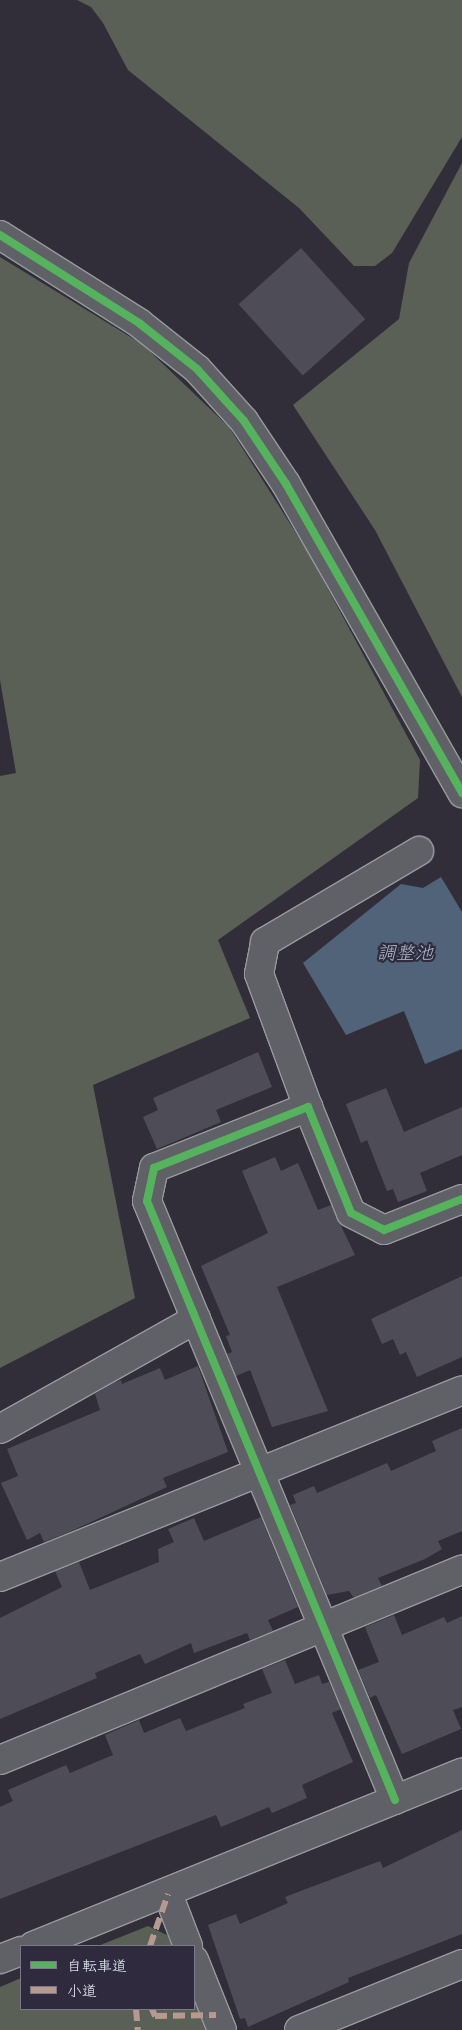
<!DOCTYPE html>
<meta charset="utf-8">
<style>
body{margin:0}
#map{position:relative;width:462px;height:2030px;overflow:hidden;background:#312e39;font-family:"Balsamiq Sans","Klee One",sans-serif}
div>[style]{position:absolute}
.green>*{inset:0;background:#5a6056}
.water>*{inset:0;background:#506378}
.building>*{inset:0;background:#4e4d57;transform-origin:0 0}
.roads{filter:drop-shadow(1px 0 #98999f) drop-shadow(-1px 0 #98999f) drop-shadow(0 1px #98999f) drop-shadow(0 -1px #98999f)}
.street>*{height:28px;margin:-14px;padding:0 14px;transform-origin:14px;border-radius:14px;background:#606067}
.secondary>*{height:28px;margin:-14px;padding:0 14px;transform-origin:14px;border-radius:14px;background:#606067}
.quiet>*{height:6px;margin-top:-3px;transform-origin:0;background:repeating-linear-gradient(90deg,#b69a8f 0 12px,transparent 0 18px)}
.cycleway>*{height:8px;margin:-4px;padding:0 4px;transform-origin:4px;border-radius:4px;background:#56b35d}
span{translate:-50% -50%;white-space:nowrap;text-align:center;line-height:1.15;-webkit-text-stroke:4.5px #2f2a3d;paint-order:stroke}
.water-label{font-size:19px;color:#acbac7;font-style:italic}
.legend{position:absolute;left:20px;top:1945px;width:175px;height:65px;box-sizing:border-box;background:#2f2a3d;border:1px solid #797a88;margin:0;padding:6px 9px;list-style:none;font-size:15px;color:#e8f1f8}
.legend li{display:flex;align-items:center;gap:10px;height:25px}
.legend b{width:25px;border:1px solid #797a88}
</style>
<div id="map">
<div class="green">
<i style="clip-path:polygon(77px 0,462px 0,462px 137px,392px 253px,375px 266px,354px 266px,299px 208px,128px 70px,103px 23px,91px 7px)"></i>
<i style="clip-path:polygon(462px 163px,462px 697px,375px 530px,293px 405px,399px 319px,409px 263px)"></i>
<i style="clip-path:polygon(0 257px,142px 344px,229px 427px,308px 552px,420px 760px,418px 798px,218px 940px,250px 1018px,93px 1085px,135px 1298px,0 1368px,0 776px,16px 773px,0 680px)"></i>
<i style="clip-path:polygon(148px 1926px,167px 1935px,172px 1946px,98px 1946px)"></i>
<i style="clip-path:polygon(21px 1978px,21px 2009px,194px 2009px,194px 1997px,207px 2030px,0 2030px,0 1987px)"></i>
</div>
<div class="water">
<i style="clip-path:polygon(441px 877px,462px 912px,462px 1049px,425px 1064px,404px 1011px,346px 1035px,303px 963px,401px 884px,423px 888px)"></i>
</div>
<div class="building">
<i style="left:301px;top:248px;width:96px;height:84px;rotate:48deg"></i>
<i style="clip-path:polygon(258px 1052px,272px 1087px,216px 1110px,221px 1122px,157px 1149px,143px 1117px,158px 1110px,153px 1098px)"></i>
<i style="clip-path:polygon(386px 1088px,404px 1132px,462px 1107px,462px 1155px,420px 1173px,427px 1191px,398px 1202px,393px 1189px,387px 1191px,367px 1140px,361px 1143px,346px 1104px)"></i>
<i style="clip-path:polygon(275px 1157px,281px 1171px,298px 1163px,318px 1210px,331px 1205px,355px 1255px,277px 1287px,328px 1411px,272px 1427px,250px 1370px,236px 1376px,227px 1354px,232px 1352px,226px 1336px,230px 1335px,201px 1266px,268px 1233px,242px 1171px)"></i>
<i style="clip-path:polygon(462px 1276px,462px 1357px,417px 1377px,406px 1352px,400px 1355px,393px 1339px,382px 1344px,371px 1319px)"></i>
<i style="clip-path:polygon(198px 1366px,228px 1452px,163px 1478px,167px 1487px,67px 1533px,44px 1542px,40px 1533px,27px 1540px,1px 1483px,18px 1476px,7px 1449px,100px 1410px,95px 1394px,113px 1383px,121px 1380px,122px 1384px,160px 1368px,165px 1380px)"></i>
<i style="clip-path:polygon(462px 1428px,462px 1531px,438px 1541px,442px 1549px,425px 1559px,378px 1578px,382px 1586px,354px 1598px,349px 1591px,327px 1595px,290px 1505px,296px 1503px,293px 1495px,314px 1486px,317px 1493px,387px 1463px,391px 1471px,436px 1451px,432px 1441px)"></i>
<i style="clip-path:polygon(261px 1517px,298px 1607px,268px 1620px,273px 1631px,250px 1640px,247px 1633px,194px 1653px,191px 1643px,145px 1664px,140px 1654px,95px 1673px,97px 1678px,0 1719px,0 1618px,62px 1587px,55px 1571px,79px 1562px,90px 1590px,159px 1562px,158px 1549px,174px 1542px,168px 1529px,194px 1518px,204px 1541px)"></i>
<i style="clip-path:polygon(394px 1615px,402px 1635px,444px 1617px,447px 1623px,462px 1616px,462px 1707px,453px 1710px,461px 1729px,402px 1754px,376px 1695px,370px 1698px,358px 1670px,379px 1662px,365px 1627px)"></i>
<i style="clip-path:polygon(285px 1660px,295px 1684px,319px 1675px,322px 1684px,329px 1682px,341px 1709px,332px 1713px,353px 1762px,302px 1785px,307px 1798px,272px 1813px,269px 1807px,221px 1827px,216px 1815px,0 1899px,0 1807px,13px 1801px,8px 1790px,66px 1765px,70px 1773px,113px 1755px,105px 1735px,139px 1720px,144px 1733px,180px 1718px,186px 1731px,245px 1708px,243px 1704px,272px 1693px,262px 1669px)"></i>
<i style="clip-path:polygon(462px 1830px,462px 1934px,348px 1978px,349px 1982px,248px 2027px,245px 2018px,240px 2019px,208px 1925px,236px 1914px,240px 1924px,288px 1903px,285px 1897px,380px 1861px,383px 1868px)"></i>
</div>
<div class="roads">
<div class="street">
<i style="left:308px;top:1107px;width:142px;rotate:-110.2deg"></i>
<i style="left:259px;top:974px;width:33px;rotate:-79deg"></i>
<i style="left:265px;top:942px;width:179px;rotate:-30.6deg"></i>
<i style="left:0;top:1429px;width:225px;rotate:-29.3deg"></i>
<i style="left:0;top:1577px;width:498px;rotate:-22deg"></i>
<i style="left:0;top:1760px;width:500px;rotate:-22.4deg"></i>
<i style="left:395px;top:1800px;width:648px;rotate:-112.49deg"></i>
<i style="left:147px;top:1201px;width:34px;rotate:-78deg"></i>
<i style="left:154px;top:1168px;width:166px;rotate:-21.6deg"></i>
<i style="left:308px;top:1107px;width:114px;rotate:67.9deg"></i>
<i style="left:351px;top:1213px;width:37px;rotate:27deg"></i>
<i style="left:384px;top:1230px;width:84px;rotate:-21.7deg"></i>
<i style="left:168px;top:1894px;width:56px;rotate:69deg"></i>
<i style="left:33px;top:1946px;width:463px;rotate:-22deg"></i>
<i style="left:0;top:1959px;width:22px;rotate:-21deg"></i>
<i style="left:194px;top:1960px;width:75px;rotate:68.2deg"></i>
<i style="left:299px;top:2030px;width:176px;rotate:-22deg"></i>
</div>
<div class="secondary">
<i style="left:0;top:235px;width:165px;rotate:32.3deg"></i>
<i style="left:139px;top:323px;width:74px;rotate:38.4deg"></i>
<i style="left:197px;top:369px;width:70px;rotate:47.9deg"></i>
<i style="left:244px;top:421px;width:76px;rotate:56.3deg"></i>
<i style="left:286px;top:484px;width:356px;rotate:60.3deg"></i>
</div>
</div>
<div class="quiet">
<i style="left:150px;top:1946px;width:55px;rotate:-70.9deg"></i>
<i style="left:136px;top:2009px;width:21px;rotate:85deg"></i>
<i style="left:152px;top:2009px;width:8px;rotate:67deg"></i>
<i style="left:155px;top:2016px;width:61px;rotate:-0.9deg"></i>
</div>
<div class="cycleway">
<i style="left:0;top:235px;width:165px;rotate:32.3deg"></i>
<i style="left:139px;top:323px;width:74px;rotate:38.4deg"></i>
<i style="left:197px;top:369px;width:70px;rotate:47.9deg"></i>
<i style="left:244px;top:421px;width:76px;rotate:56.3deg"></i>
<i style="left:286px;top:484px;width:356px;rotate:60.3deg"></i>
<i style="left:395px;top:1800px;width:648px;rotate:-112.49deg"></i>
<i style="left:147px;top:1201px;width:34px;rotate:-78deg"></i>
<i style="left:154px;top:1168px;width:166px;rotate:-21.6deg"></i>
<i style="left:308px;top:1107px;width:114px;rotate:67.9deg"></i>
<i style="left:351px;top:1213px;width:37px;rotate:27deg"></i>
<i style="left:384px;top:1230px;width:84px;rotate:-21.7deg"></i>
</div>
<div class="water-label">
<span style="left:405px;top:954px">調整池</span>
</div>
<ul class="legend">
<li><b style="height:6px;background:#56b35d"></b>自転車道</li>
<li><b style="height:6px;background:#b69a8f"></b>小道</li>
</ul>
</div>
